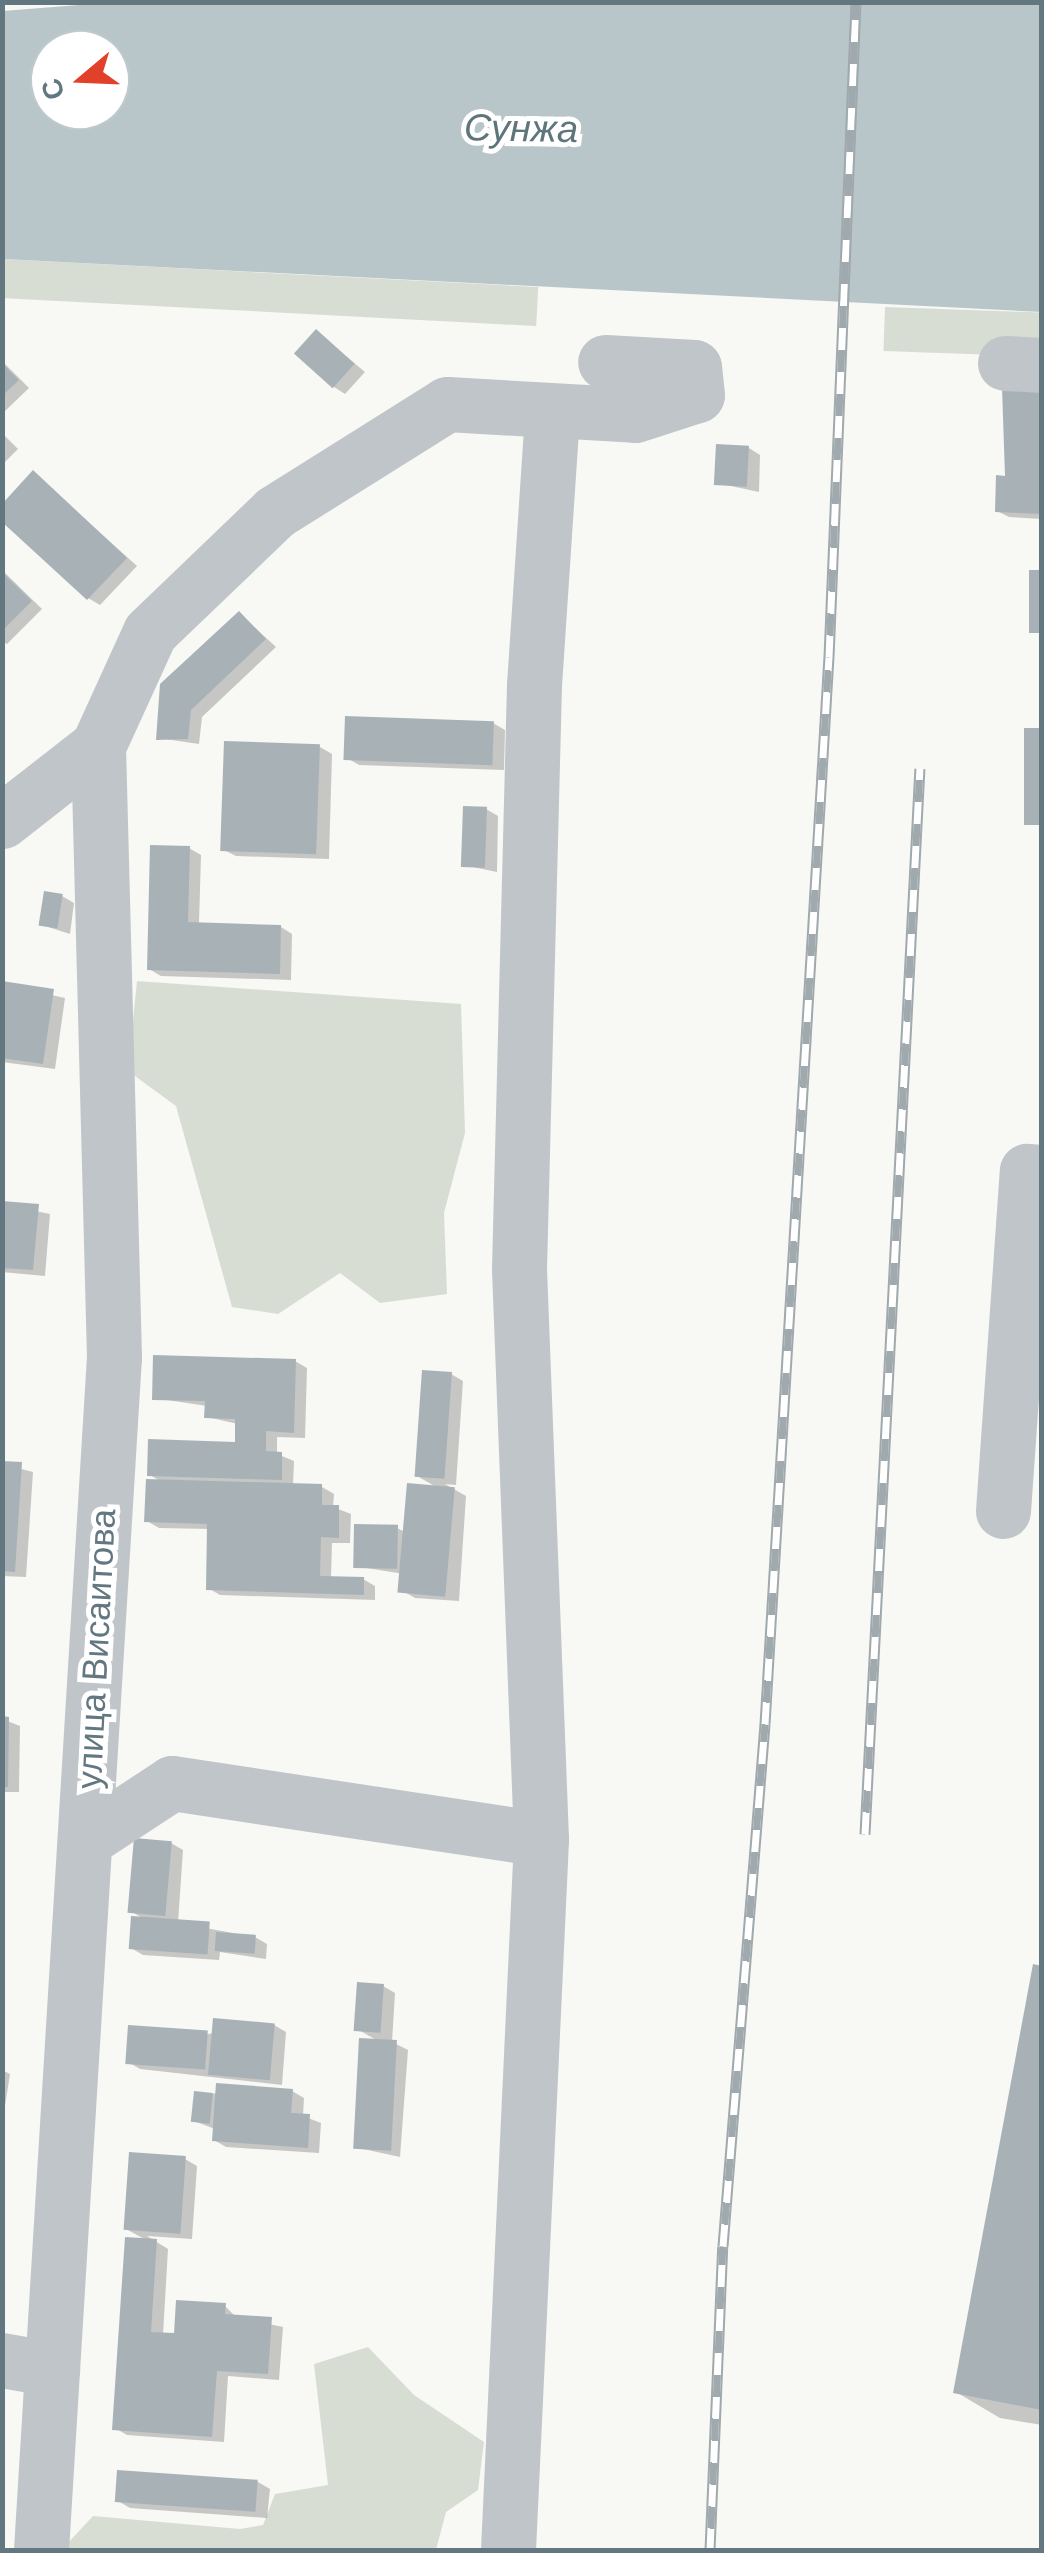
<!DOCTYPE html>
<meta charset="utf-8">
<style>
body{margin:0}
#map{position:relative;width:1044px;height:2553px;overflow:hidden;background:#f8f8f5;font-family:"Work Sans",sans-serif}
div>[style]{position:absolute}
.green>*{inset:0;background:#d8ddd4;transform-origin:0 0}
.water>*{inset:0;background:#b8c6c9}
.shadow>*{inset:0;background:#0003}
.building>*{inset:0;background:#a8b2b6;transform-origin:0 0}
.minor>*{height:55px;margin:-27.5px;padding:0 27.5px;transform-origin:27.5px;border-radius:27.5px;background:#bfc5c8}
.rail>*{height:11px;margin-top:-5.5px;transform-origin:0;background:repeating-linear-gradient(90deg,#fff 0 22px,#a0a9ad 0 44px);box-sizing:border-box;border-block:2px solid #a0a9ad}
span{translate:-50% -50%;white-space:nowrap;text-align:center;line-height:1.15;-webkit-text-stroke:10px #fff;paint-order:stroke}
.street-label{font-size:35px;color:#637780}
.water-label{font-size:38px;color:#5e767b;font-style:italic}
.frame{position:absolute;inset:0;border:5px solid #637780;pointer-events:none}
.north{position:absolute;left:30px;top:30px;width:100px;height:100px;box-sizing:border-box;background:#fff;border:2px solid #c1c9cc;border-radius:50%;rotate:251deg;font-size:28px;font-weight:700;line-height:40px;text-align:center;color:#637780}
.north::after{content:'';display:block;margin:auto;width:35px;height:45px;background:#e2402b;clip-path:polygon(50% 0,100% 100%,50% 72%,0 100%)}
</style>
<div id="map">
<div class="green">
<i style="left:2px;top:259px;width:537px;height:39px;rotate:3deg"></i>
<i style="left:885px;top:307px;width:156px;height:44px;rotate:2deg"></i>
<i style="clip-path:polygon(137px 981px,461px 1004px,465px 1133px,444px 1213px,447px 1294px,380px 1303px,340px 1273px,278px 1314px,232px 1307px,176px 1106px,128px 1071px)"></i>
<i style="clip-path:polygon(368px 2347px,414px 2395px,484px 2442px,478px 2490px,446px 2512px,436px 2550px,71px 2550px,66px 2545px,93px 2516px,240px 2529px,263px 2525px,275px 2494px,328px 2485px,314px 2364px)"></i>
</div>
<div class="water">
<i style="clip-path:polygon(evenodd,104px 3px,1041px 3px,1041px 312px,3px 259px,3px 11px,104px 3px,50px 50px,110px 50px,110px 110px,50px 110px,50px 50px)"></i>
</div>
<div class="shadow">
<i style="clip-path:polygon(317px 332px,365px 372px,345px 394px,334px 387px)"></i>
<i style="clip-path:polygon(2px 361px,29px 388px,2px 414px)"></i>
<i style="clip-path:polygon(1042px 393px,1042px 519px,1009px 517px,997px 511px)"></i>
<i style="clip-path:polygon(2px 433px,18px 449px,2px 465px)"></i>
<i style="clip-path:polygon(749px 448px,760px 455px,759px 492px,717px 483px)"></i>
<i style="clip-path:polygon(34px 473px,137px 566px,100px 605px,88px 598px)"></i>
<i style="clip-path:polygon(2px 570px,42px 609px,7px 644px,2px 641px)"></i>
<i style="clip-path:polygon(240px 614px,276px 647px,202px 717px,199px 744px,158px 738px)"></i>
<i style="clip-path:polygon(493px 723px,505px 730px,504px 770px,359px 765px,347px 758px)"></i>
<i style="clip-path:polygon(320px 747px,332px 754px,329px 859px,236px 856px,224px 850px)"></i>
<i style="clip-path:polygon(486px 809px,498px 816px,497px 872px,463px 865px)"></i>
<i style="clip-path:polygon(189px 848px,201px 855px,199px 924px,281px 927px,292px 934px,291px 980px,161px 976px,149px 969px)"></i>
<i style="clip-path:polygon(62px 896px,74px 903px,70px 934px,42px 925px)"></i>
<i style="clip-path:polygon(2px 984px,65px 998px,55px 1069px,2px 1062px)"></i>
<i style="clip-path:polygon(2px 1204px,50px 1214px,45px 1276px,2px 1272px)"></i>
<i style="clip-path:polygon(295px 1361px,307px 1368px,305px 1438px,277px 1437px,277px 1454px,294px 1461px,293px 1486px,322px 1487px,334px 1494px,333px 1507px,351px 1514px,350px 1543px,332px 1543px,331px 1578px,363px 1579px,375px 1586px,375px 1600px,220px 1595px,208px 1588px,210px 1529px,159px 1528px,147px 1521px,162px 1482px,150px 1475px,237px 1444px,238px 1424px,207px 1417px,207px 1406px,154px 1398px)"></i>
<i style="clip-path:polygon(451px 1374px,463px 1381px,456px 1485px,445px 1484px,466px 1496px,459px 1601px,415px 1598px,403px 1591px,404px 1574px,354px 1566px,397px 1528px,407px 1533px,438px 1488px,417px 1476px)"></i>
<i style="clip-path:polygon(2px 1464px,33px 1472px,26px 1577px,2px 1576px)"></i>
<i style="clip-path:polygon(2px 1719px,20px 1726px,19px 1792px,2px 1792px)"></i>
<i style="clip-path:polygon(171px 1843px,183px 1850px,178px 1923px,255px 1937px,267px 1944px,266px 1959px,220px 1952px,219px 1960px,143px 1955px,131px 1948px,146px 1920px,132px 1912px)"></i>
<i style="clip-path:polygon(1042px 1968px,1042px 2425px,1000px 2418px,956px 2392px)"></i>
<i style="clip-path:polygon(383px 1986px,395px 1993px,392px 2042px,408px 2050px,400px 2157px,354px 2147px,378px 2041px,357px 2029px)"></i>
<i style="clip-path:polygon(274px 2025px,286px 2032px,282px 2085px,140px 2069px,128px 2062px,208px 2034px)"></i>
<i style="clip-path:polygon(2px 2070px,10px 2074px,2px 2125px)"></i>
<i style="clip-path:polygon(292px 2091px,304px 2098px,303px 2116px,321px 2123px,319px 2153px,226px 2147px,214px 2140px,215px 2129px,194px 2121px,196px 2094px)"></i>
<i style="clip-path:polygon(185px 2159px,197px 2166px,192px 2239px,147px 2236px,168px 2249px,163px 2335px,176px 2336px,225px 2306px,236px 2317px,283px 2327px,279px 2380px,228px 2376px,224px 2442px,127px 2435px,115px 2428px,148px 2241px,126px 2229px)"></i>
<i style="clip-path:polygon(258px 2482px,270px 2489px,267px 2518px,130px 2508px,118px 2501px)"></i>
</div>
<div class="building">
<i style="left:316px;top:329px;width:52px;height:33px;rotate:42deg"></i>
<i style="clip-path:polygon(2px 363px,19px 380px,2px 396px)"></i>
<i style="clip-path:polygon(1002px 388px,1042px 390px,1042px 514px,995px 512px,996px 475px,1005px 476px)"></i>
<i style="left:716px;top:444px;width:33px;height:41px;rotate:3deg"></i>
<i style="clip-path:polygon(33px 470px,127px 558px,87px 600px,2px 522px,2px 504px)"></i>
<i style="left:1029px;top:570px;width:13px;height:63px"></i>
<i style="clip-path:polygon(2px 572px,32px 601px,2px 631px)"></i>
<i style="clip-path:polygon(239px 611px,266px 639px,191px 710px,188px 739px,156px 740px,160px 684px)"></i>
<i style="left:345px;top:716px;width:149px;height:44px;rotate:2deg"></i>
<i style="left:1024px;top:728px;width:18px;height:97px"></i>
<i style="left:224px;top:741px;width:96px;height:110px;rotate:2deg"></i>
<i style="left:463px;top:806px;width:24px;height:61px;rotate:2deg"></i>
<i style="clip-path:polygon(150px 845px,190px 846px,188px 922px,281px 925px,280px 974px,147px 970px)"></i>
<i style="left:44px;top:891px;width:19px;height:35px;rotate:9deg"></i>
<i style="clip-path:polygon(2px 981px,54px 989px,43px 1064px,2px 1058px)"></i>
<i style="clip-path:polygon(2px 1201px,39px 1204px,33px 1270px,2px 1268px)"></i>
<i style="clip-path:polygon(153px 1355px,296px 1359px,294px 1433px,266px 1431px,266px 1451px,282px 1452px,282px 1480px,147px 1476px,148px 1439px,235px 1442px,235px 1419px,204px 1418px,205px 1401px,152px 1400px)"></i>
<i style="left:422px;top:1370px;width:30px;height:107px;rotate:4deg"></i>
<i style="clip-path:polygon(2px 1461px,22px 1462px,15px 1572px,2px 1571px)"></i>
<i style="clip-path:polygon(146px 1479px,322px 1484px,322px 1505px,339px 1505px,339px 1538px,321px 1537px,320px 1576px,364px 1577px,364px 1595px,206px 1590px,207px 1524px,144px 1522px)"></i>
<i style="left:407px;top:1483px;width:48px;height:110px;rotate:5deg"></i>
<i style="left:354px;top:1524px;width:44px;height:44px;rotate:1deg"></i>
<i style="clip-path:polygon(2px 1716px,9px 1717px,8px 1787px,2px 1787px)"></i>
<i style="left:134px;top:1838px;width:38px;height:75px;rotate:5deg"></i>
<i style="left:131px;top:1916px;width:79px;height:33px;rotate:4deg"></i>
<i style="left:216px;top:1932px;width:40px;height:19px;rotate:4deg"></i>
<i style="clip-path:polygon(1033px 1964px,1042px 1966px,1042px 2410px,953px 2393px)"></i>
<i style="left:357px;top:1982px;width:27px;height:49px;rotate:4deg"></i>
<i style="left:213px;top:2018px;width:62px;height:57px;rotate:5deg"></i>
<i style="left:128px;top:2025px;width:80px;height:39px;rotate:4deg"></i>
<i style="left:359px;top:2038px;width:38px;height:111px;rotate:3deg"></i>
<i style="clip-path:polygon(216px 2083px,293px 2089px,291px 2113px,310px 2114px,308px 2148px,212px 2141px)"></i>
<i style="left:194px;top:2091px;width:19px;height:31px;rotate:6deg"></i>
<i style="left:129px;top:2152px;width:57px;height:78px;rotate:4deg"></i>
<i style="clip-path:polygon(125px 2237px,157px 2239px,151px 2332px,174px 2333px,176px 2300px,226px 2303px,225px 2314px,272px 2317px,268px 2374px,217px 2371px,212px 2437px,112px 2430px)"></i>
<i style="left:117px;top:2470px;width:141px;height:32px;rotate:4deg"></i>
</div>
<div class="minor">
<i style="left:1005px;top:363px;width:37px;rotate:3deg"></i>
<i style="left:2px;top:821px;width:122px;rotate:-38deg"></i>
<i style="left:1003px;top:1511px;width:341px;rotate:-86deg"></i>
<i style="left:1027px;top:1171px;width:15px;rotate:4deg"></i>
<i style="left:85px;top:1840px;width:104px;rotate:-33.2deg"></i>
<i style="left:172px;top:1783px;width:373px;rotate:8.6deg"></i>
<i style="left:541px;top:1839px;width:570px;rotate:-92.21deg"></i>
<i style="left:519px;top:1269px;width:584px;rotate:-88.53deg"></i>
<i style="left:534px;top:685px;width:275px;rotate:-86.2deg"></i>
<i style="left:2px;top:2360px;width:51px;rotate:10.2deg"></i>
<i style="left:41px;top:2550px;width:1195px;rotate:-86.5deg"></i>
<i style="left:114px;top:1357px;width:611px;rotate:-91.5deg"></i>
<i style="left:98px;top:746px;width:125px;rotate:-65.5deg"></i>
<i style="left:150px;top:632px;width:173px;rotate:-43.8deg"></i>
<i style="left:275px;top:512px;width:203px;rotate:-32.1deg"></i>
<i style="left:447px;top:404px;width:188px;rotate:3.3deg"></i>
<i style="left:635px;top:415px;width:65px;rotate:-17.9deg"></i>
<i style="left:697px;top:395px;width:28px;rotate:-96deg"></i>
<i style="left:694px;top:367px;width:89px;rotate:-176.8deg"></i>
<i style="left:508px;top:2550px;width:712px;rotate:-87.34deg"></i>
</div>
<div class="rail">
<i style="left:865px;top:1834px;width:1067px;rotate:-87.05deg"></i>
<i style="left:710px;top:2550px;width:304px;rotate:-87.6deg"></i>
<i style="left:723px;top:2246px;width:524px;rotate:-85.4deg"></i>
<i style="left:765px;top:1724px;width:1069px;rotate:-86.57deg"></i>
<i style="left:829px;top:657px;width:656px;rotate:-87.64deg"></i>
</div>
<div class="street-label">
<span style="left:96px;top:1649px;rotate:-87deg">улица Висаитова</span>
</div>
<div class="water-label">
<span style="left:521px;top:129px;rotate:1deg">Сунжа</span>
</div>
<div class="frame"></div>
<div class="north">С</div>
</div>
